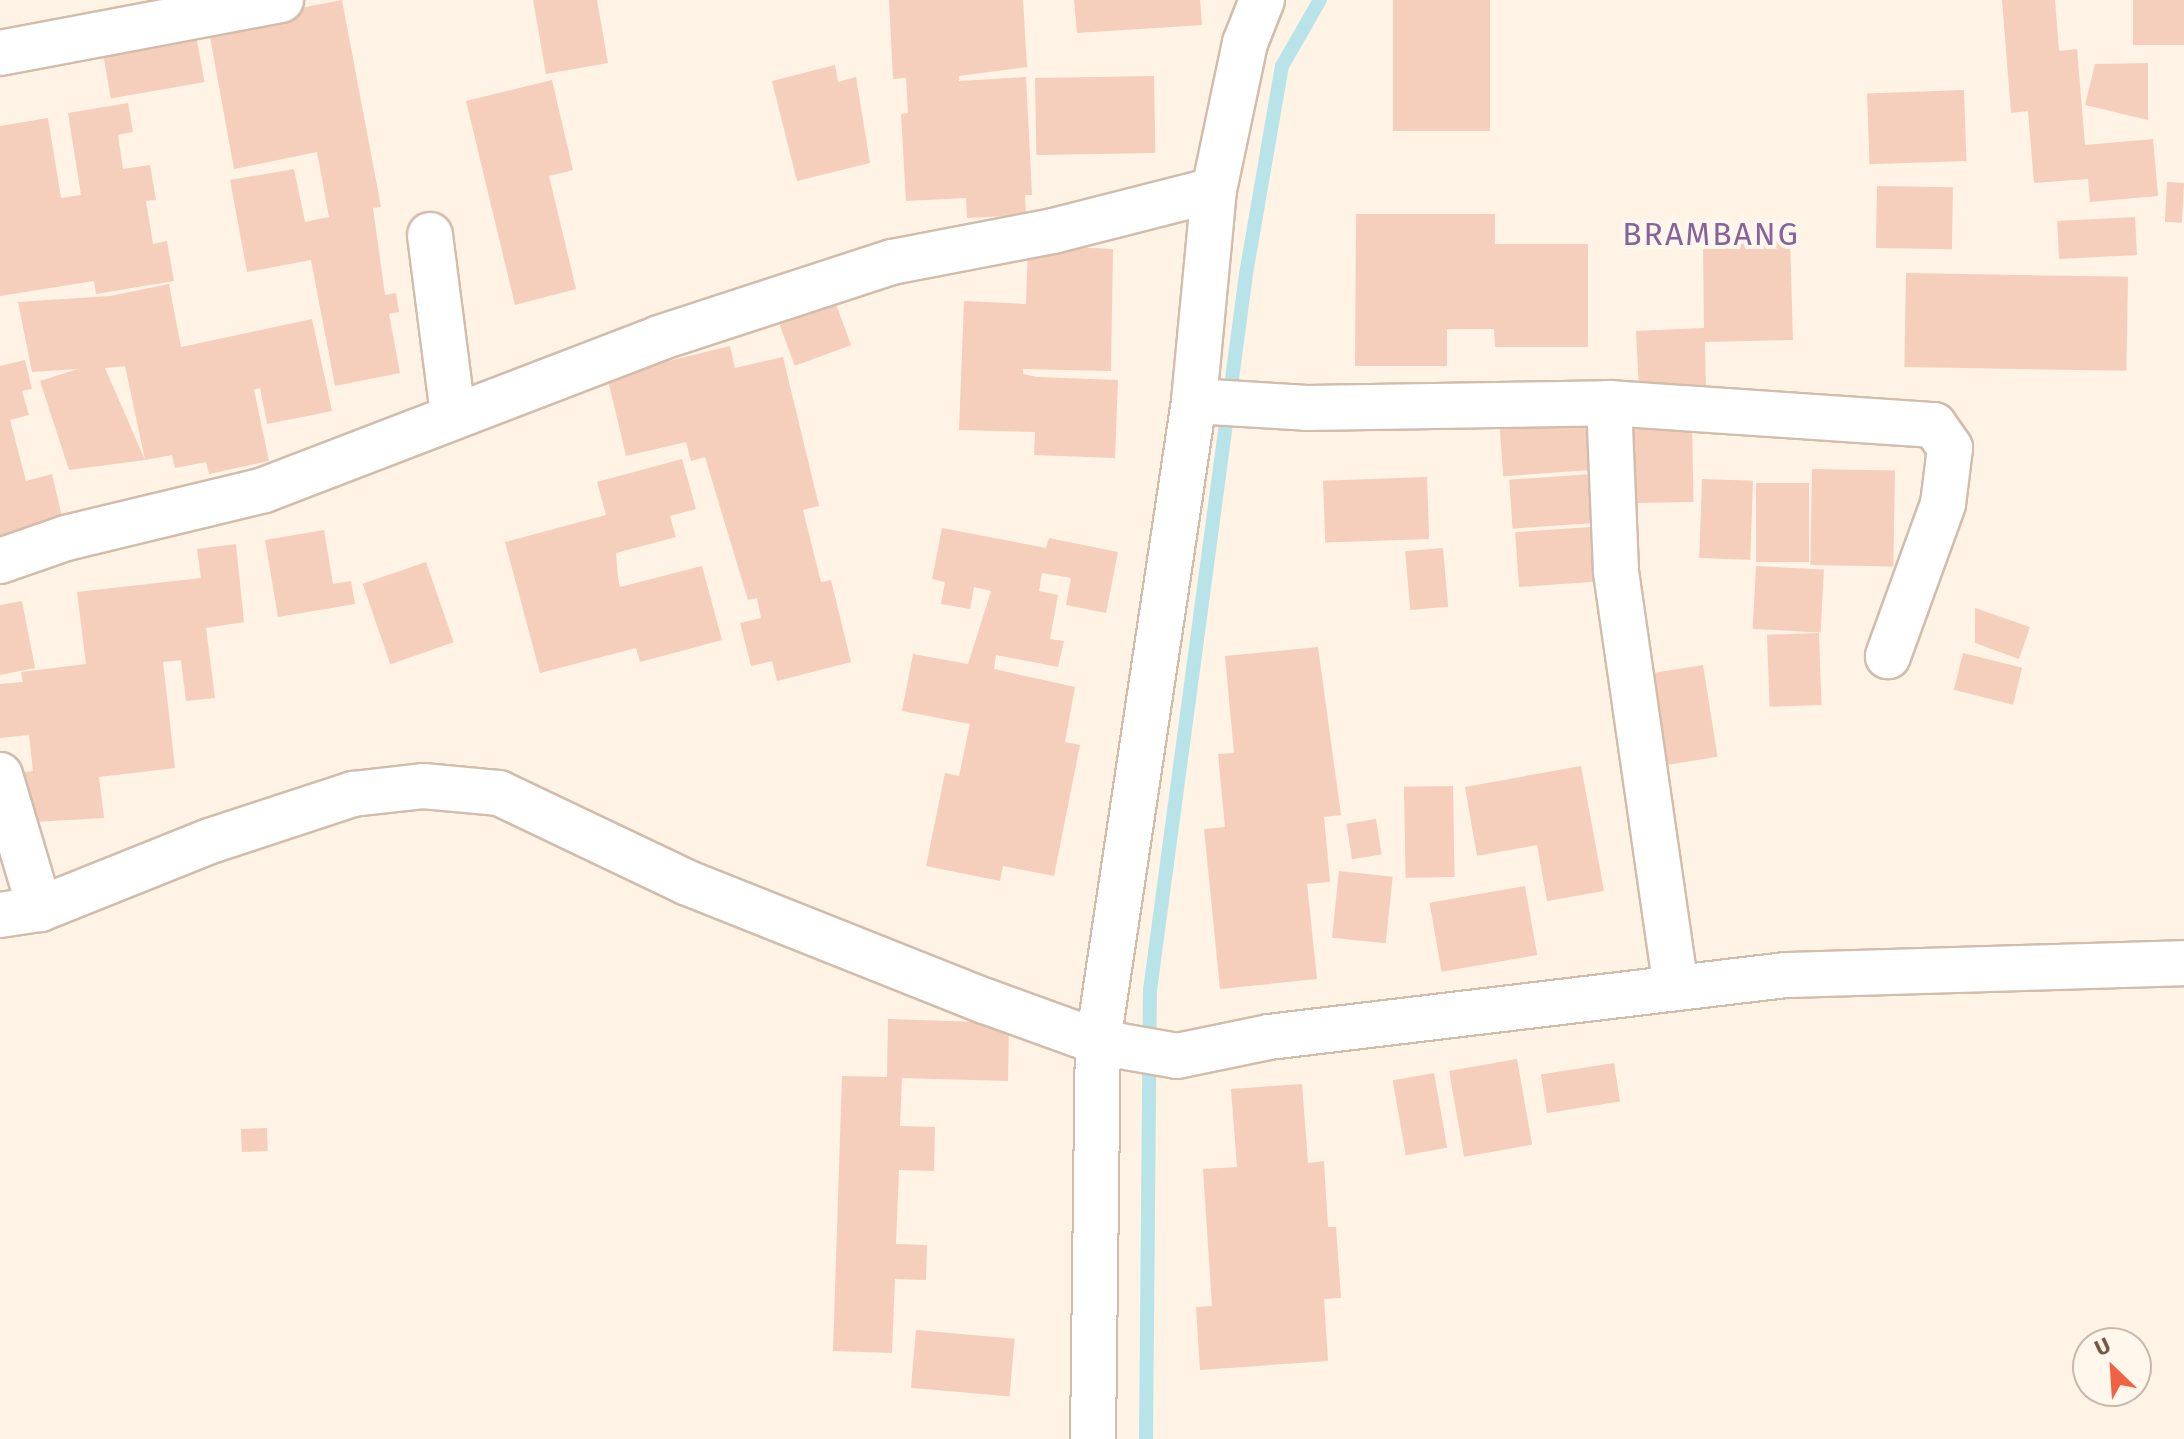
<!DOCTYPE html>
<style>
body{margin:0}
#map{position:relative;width:2184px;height:1439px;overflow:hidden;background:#fef3e5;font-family:"Fira Sans",sans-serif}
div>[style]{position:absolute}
.stream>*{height:14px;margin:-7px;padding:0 7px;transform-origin:7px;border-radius:7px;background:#b8e4e9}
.building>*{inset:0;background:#f5cfbb;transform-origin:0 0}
.roads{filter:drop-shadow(2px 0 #d2bcac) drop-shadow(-2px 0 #d2bcac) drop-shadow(0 2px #d2bcac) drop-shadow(0 -2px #d2bcac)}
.street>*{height:44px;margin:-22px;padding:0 22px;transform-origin:22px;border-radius:22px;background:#fff}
.secondary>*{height:44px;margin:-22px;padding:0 22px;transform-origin:22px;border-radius:22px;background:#fff}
span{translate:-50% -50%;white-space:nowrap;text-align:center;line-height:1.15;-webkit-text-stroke:8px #fff7ec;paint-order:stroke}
.quarter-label{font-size:32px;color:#87639c;letter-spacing:2px}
.north{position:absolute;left:2072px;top:1327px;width:80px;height:80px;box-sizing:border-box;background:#fff7ec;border:2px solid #c9b7aa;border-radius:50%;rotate:335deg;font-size:22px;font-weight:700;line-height:32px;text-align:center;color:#785748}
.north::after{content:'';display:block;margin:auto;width:28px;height:36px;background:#ef6243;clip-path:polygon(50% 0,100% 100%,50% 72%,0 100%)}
</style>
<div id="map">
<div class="stream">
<i style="left:1146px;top:1439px;width:449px;rotate:-89.5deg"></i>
<i style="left:1150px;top:990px;width:722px;rotate:-82.36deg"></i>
<i style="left:1246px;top:274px;width:211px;rotate:-80.2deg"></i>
<i style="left:1282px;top:66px;width:76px;rotate:-60.1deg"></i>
</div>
<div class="building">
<i style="clip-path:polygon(342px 0,381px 207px,373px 208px,385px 295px,396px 293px,399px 312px,389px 314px,400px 373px,335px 386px,311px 260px,247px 272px,230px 180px,294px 169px,305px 222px,329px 217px,317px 152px,234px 169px,208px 26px)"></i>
<i style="clip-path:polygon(533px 0,597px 0,608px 63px,546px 74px)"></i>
<i style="clip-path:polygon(889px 0,1023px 0,1027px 67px,959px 76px,959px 81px,1026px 77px,1032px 195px,1025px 195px,1026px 215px,967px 218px,966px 198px,906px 201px,901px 114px,908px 113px,906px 78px,893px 79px)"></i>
<i style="clip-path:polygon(1074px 0,1200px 0,1202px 25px,1077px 33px)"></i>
<i style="left:1393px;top:0;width:97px;height:131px"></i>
<i style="clip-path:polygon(2002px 0,2055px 0,2059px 51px,2077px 49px,2085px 145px,2153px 139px,2158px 196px,2090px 202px,2088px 179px,2034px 183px,2028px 111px,2011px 113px)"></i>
<i style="left:2133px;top:0;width:51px;height:45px"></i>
<i style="left:194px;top:23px;width:60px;height:95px;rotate:80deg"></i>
<i style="clip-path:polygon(2148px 63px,2148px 120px,2085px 105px,2095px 64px)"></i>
<i style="clip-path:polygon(835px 65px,838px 82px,856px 77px,870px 163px,797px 181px,772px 81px)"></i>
<i style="left:1154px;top:76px;width:77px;height:119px;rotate:89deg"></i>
<i style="clip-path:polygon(552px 80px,573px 170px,549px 176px,576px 289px,515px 305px,466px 101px)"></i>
<i style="left:1964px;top:90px;width:71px;height:97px;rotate:88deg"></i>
<i style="clip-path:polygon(128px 103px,133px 132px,118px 135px,123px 169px,150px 165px,156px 200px,146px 201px,153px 244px,167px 241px,174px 281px,96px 294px,94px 281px,0 296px,0 126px,48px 118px,61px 198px,81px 195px,68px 113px)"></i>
<i style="left:2167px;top:182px;width:17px;height:40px;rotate:3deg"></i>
<i style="left:1877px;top:186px;width:76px;height:62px;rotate:1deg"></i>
<i style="clip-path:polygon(1356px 214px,1495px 214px,1495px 244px,1588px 244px,1588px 347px,1495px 347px,1494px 329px,1447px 329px,1447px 366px,1355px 366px)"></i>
<i style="left:2135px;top:217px;width:38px;height:78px;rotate:87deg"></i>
<i style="clip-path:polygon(1790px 240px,1793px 340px,1705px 342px,1706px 389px,1639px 391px,1636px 331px,1704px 328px,1703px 244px)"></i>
<i style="clip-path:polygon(1028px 245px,1113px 249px,1111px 371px,1023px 369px,1023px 374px,1037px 377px,1118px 380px,1115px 458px,1034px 455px,1035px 432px,959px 430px,964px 301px,1026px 304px)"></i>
<i style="left:1906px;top:273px;width:222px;height:94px;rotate:1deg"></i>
<i style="clip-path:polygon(169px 284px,181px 347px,312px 319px,332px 411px,267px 424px,260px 388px,254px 390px,269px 461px,209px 474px,206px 462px,175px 468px,172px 455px,145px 460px,125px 366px,105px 368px,145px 460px,69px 470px,40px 381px,78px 369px,32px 372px,18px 302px,110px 296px)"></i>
<i style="left:836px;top:304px;width:44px;height:60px;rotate:70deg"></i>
<i style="clip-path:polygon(730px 346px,735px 368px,783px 357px,819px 506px,803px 510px,821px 582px,831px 580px,851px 662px,777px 681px,772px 661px,751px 666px,740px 623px,761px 618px,757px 598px,748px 600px,705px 457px,691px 461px,686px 442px,626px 456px,607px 376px)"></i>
<i style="clip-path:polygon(25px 360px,32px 389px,22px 391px,29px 415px,10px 420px,26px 481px,52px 474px,64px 525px,0 542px,0 366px)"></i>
<i style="left:1591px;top:413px;width:57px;height:92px;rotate:86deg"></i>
<i style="left:1692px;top:418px;width:84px;height:75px;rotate:89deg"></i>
<i style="clip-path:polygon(682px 459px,696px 509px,670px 516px,676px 537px,616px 553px,618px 578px,620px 587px,702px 566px,722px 640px,640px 662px,636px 648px,540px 673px,505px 542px,606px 515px,597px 482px)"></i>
<i style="left:1812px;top:469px;width:83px;height:96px;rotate:1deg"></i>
<i style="left:1592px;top:474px;width:49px;height:83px;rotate:86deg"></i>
<i style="left:1427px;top:477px;width:62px;height:104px;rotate:88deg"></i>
<i style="left:1702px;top:479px;width:51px;height:79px;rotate:2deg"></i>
<i style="left:1756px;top:483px;width:53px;height:79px"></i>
<i style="left:1590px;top:527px;width:55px;height:75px;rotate:86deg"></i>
<i style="clip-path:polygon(942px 528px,1046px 548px,1049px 538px,1118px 552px,1106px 613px,1066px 605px,1071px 578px,1042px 573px,1039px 591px,1058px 595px,1050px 639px,1064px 641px,1058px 667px,996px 655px,994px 669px,1075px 687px,1065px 742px,1080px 745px,1054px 876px,1003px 866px,1000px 881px,926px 866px,945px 773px,959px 776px,970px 724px,902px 711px,913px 654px,968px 664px,991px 591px,974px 587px,970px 609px,941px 604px,945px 582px,932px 579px)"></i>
<i style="clip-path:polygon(324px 530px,333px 584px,351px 581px,355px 604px,278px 617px,265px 540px)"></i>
<i style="clip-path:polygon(236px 544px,244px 622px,206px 628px,215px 698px,186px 701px,181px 660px,163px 662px,175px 768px,99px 777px,104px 818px,17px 823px,11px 773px,33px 771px,29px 735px,0 738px,0 684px,23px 682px,21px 672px,86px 664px,77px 592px,201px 578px,197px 549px)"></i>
<i style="left:1443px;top:548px;width:59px;height:38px;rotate:85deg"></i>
<i style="left:426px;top:562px;width:85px;height:67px;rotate:71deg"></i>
<i style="left:1756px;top:566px;width:68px;height:63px;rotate:3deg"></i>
<i style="clip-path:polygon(22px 601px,35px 668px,0 675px,0 605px)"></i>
<i style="clip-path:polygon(1975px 608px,2030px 627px,2019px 659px,1975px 643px)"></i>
<i style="left:1819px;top:633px;width:72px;height:52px;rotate:88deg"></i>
<i style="clip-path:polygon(1318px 647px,1341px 815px,1324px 817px,1330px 882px,1307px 884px,1317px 979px,1220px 989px,1204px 829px,1225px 827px,1218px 754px,1234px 753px,1225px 656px)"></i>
<i style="left:1963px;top:653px;width:61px;height:38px;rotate:14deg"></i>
<i style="left:1703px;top:665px;width:93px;height:60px;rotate:81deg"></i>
<i style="clip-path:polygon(1581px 766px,1604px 891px,1547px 901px,1537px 845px,1477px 856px,1465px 787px)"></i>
<i style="left:1453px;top:786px;width:91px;height:49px;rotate:89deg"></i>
<i style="left:1376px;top:819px;width:36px;height:30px;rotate:81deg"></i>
<i style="left:1339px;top:871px;width:54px;height:67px;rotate:6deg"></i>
<i style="left:1525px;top:886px;width:70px;height:97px;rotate:80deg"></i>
<i style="clip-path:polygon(888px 1019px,1009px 1023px,1008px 1081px,902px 1078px,900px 1126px,935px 1127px,934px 1171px,899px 1170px,896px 1244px,927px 1245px,926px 1280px,895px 1279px,892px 1353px,833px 1351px,842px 1076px,887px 1077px)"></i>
<i style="left:1517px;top:1059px;width:87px;height:69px;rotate:80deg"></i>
<i style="left:1614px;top:1063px;width:39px;height:74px;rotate:81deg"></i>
<i style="left:1434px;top:1073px;width:76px;height:42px;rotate:80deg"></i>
<i style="clip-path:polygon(1302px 1084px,1308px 1163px,1324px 1161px,1328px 1227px,1336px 1227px,1341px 1298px,1324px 1299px,1328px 1361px,1200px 1370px,1196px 1307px,1212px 1306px,1203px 1169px,1237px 1167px,1231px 1089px)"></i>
<i style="left:267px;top:1128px;width:23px;height:26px;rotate:88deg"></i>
<i style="left:916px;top:1330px;width:99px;height:58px;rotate:5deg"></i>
</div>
<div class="roads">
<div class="street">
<i style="left:0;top:53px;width:286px;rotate:-10.7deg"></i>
<i style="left:430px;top:235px;width:180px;rotate:82.7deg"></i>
<i style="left:1194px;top:401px;width:113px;rotate:3.5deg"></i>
<i style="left:1307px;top:408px;width:302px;rotate:-0.9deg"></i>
<i style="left:1609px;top:403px;width:326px;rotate:3.9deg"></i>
<i style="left:1934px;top:425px;width:28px;rotate:55deg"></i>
<i style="left:1950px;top:448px;width:56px;rotate:97.1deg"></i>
<i style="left:1943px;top:504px;width:162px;rotate:109.9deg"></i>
<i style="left:1609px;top:403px;width:169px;rotate:87.6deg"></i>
<i style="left:1616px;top:572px;width:420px;rotate:81.8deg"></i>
<i style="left:0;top:561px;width:70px;rotate:-19.2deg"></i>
<i style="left:66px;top:538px;width:204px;rotate:-13.6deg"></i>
<i style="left:264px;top:490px;width:423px;rotate:-21deg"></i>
<i style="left:659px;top:338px;width:245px;rotate:-18.1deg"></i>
<i style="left:892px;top:262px;width:164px;rotate:-10.9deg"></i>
<i style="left:1053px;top:231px;width:166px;rotate:-14.3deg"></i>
<i style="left:0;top:775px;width:140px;rotate:73.4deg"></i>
<i style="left:0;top:915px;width:40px;rotate:-8.5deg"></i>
<i style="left:40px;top:909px;width:183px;rotate:-21.8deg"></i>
<i style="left:210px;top:841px;width:151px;rotate:-18.2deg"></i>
<i style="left:353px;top:794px;width:70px;rotate:-6.5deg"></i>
<i style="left:423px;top:786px;width:76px;rotate:5.3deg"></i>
<i style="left:499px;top:793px;width:209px;rotate:25.5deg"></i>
<i style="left:688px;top:883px;width:320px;rotate:21.7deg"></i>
<i style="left:985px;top:1001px;width:120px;rotate:19.9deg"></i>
<i style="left:1098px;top:1042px;width:80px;rotate:10deg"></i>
<i style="left:1177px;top:1056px;width:94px;rotate:-11.7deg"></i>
<i style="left:1269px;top:1037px;width:521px;rotate:-6.84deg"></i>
<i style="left:1786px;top:975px;width:398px;rotate:-1.7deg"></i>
</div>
<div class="secondary">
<i style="left:1093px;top:1439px;width:397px;rotate:-89.3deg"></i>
<i style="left:1098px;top:1042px;width:648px;rotate:-81.48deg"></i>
<i style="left:1194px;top:401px;width:212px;rotate:-84.6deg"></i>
<i style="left:1214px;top:190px;width:150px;rotate:-78.1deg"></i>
<i style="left:1245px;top:43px;width:46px;rotate:-68.4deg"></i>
</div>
</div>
<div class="quarter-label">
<span style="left:1711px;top:234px">BRAMBANG</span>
</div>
<div class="north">U</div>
</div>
